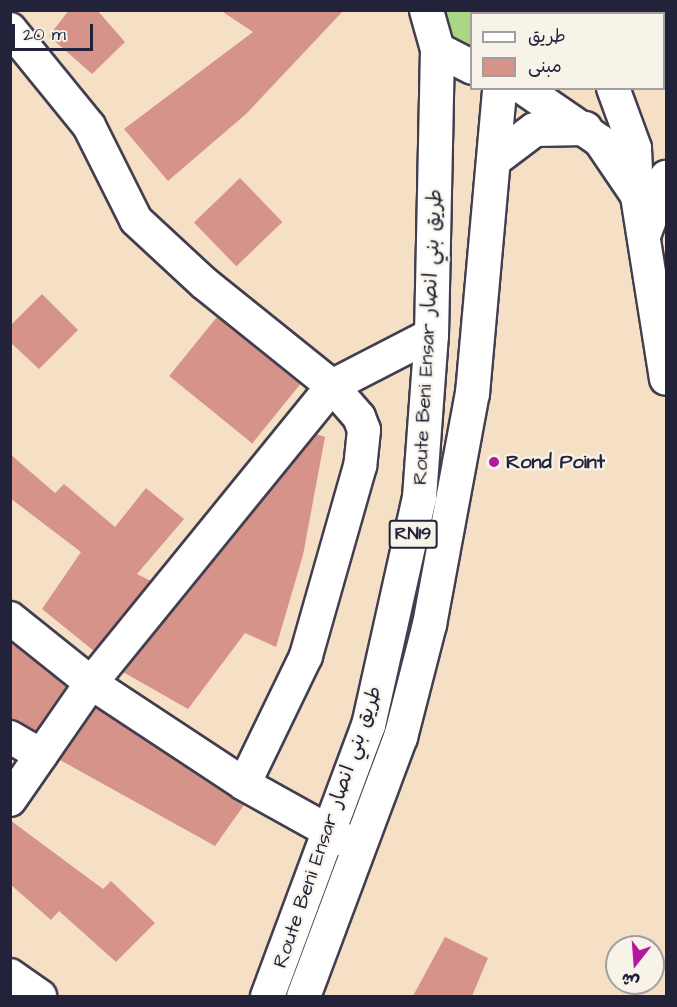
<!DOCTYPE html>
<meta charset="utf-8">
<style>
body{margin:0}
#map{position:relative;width:677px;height:1007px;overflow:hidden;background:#f5dfc5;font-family:"Architects Daughter","Playpen Sans Arabic",sans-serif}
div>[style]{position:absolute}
.green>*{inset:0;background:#a9d784}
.building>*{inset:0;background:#d6938a;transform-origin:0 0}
.roads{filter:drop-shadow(2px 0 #423e50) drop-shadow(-2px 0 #423e50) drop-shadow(0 2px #423e50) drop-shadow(0 -2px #423e50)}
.minor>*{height:32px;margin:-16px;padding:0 16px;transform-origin:16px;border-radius:16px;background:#fff}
.highway>*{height:33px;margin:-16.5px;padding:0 16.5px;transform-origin:16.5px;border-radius:16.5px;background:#fff}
.dots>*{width:16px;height:16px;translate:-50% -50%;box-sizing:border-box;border:3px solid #f7f3e8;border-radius:50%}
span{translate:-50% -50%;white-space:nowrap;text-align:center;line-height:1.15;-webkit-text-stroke:4.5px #f7f3e8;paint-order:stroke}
.shield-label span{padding:2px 4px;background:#f7f3e8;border:2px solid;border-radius:4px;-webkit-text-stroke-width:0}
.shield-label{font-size:18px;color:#22223b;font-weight:700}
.street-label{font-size:20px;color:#22223b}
.poi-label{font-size:20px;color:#22223b;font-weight:700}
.left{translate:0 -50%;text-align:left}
.frame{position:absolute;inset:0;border:12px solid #22223b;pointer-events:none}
.legend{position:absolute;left:470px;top:12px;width:195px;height:78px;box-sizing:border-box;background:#f7f3e8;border:2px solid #a29fa3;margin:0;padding:8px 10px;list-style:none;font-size:18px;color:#22223b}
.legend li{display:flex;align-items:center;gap:12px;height:30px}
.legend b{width:30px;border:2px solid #a29fa3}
.north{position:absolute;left:605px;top:935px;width:60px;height:60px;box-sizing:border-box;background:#f7f3e8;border:2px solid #a29fa3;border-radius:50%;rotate:197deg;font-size:16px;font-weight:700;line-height:24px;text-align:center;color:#22223b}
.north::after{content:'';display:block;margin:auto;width:21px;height:27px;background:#b5179e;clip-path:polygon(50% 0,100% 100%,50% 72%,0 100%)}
.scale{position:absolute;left:12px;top:24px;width:81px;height:27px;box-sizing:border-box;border:3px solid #22223b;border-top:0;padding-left:8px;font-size:18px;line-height:21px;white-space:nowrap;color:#22223b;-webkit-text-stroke:4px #f7f3e8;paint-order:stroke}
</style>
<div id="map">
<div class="green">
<i style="clip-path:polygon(438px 10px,516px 10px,517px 13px,472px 14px,471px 52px,445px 36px)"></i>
</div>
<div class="building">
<i style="clip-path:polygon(69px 10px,97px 10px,125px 42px,92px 74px,49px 36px)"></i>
<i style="clip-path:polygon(220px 10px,344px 10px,246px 114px,168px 181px,124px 129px,253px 32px)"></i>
<i style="left:240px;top:178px;width:61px;height:64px;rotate:46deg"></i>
<i style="clip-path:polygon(42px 294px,78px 330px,39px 369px,10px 342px,10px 326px)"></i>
<i style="left:217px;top:317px;width:107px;height:76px;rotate:39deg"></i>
<i style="clip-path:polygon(316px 434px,325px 437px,303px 555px,276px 647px,245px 633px,188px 709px,123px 672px)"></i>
<i style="clip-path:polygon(10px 454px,55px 493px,64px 484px,115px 527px,146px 488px,184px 519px,137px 574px,151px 581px,94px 651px,42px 609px,81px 552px,10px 498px)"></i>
<i style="clip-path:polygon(10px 641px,66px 686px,36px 731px,10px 719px)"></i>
<i style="clip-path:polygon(96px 708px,244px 805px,215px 846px,60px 760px)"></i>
<i style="clip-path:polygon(10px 820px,103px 889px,111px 881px,155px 923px,116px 962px,59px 911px,51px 920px,10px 884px)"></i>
<i style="clip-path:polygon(445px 937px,488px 958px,472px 996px,413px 996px)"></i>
</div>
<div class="roads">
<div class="minor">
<i style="left:10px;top:29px;width:125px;rotate:50.8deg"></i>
<i style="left:89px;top:126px;width:105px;rotate:63.4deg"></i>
<i style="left:136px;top:220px;width:93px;rotate:42.8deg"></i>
<i style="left:204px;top:283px;width:164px;rotate:38.8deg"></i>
<i style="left:332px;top:386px;width:41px;rotate:48.9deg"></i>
<i style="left:359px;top:417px;width:14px;rotate:69deg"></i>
<i style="left:364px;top:430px;width:36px;rotate:96deg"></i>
<i style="left:360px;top:466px;width:198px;rotate:105.9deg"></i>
<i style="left:306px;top:656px;width:142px;rotate:115.8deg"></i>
<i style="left:523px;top:88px;width:93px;rotate:34.5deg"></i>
<i style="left:600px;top:141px;width:64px;rotate:55.8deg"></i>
<i style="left:613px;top:88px;width:64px;rotate:69.9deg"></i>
<i style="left:635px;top:148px;width:48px;rotate:87.6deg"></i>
<i style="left:637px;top:196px;width:185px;rotate:81deg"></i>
<i style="left:645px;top:233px;width:60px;rotate:-69.4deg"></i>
<i style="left:10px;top:618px;width:104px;rotate:38.7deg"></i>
<i style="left:91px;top:683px;width:183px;rotate:33.4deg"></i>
<i style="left:244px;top:784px;width:124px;rotate:29.1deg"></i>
<i style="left:10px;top:737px;width:36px;rotate:30deg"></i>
<i style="left:10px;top:800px;width:142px;rotate:-55.3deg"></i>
<i style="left:91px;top:683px;width:382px;rotate:-50.9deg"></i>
<i style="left:332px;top:386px;width:111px;rotate:-27.3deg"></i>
<i style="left:10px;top:975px;width:37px;rotate:35deg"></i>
</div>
<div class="highway">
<i style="left:426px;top:10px;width:41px;rotate:74.2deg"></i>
<i style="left:437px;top:49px;width:39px;rotate:27deg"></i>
<i style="left:532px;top:14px;width:4px;rotate:-90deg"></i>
<i style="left:493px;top:160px;width:51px;rotate:-37.1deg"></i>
<i style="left:534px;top:129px;width:51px;rotate:-1.1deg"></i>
<i style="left:267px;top:996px;width:289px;rotate:-69.6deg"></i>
<i style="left:368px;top:725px;width:234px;rotate:-77.4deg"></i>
<i style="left:419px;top:497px;width:162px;rotate:-85.8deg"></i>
<i style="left:431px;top:335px;width:286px;rotate:-88.8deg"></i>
<i style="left:303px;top:996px;width:277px;rotate:-69.5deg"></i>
<i style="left:400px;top:737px;width:117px;rotate:-75.6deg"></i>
<i style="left:429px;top:624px;width:235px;rotate:-79.5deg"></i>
<i style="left:472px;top:393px;width:306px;rotate:-84.9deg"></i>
</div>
</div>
<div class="dots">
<i style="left:494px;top:462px;background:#b5179e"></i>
</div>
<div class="shield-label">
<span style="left:413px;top:534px">RN19</span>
</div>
<div class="street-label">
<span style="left:428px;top:337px;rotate:-87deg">Route Beni Ensar طريق بني انصار</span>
<span style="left:328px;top:827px;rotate:-71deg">Route Beni Ensar طريق بني انصار</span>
</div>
<div class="poi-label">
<span class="left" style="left:506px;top:462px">Rond Point</span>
</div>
<div class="frame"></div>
<ul class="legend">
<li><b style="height:8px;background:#fff"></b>طريق</li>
<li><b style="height:16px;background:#d6938a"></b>مبنى</li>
</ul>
<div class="north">ش</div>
<div class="scale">20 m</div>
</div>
